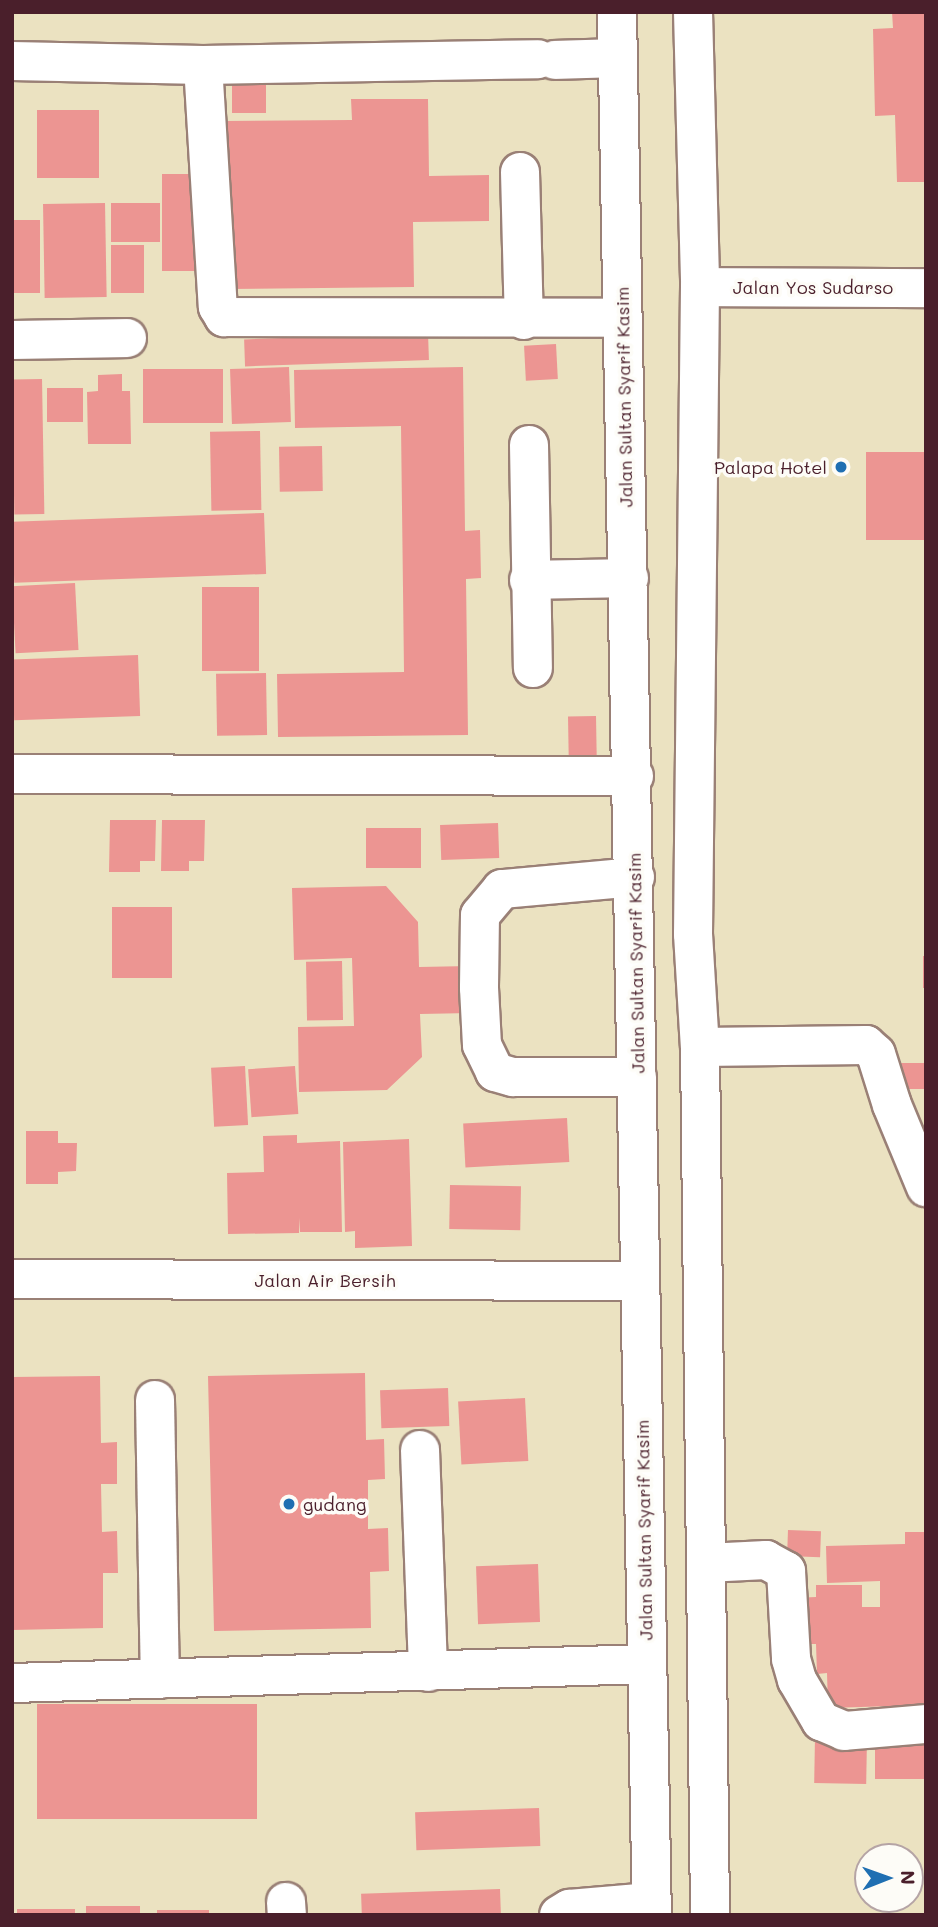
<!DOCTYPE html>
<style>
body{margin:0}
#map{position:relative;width:938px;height:1927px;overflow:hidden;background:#ebe2c1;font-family:Mali,sans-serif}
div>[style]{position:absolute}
.building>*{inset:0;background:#ec9592;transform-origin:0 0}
.roads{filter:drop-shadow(2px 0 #9a8076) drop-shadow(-2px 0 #9a8076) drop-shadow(0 2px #9a8076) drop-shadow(0 -2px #9a8076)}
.minor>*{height:38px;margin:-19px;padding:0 19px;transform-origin:19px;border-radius:19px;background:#fff}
.dots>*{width:19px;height:19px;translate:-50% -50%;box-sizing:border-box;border:4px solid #fdfcf7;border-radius:50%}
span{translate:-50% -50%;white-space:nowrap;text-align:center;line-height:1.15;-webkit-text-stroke:7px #fdfcf7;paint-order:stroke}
.street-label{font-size:18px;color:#4a1f2b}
.poi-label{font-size:18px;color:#4a1f2b}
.right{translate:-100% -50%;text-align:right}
.left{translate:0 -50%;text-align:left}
.frame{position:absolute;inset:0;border:14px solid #4a1f2b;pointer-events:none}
.north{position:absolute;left:854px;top:1843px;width:70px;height:70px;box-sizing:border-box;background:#fdfcf7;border:2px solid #b5a4a5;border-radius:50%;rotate:89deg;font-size:19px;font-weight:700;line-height:28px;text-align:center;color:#4a1f2b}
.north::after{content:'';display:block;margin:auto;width:24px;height:32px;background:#1f6fb2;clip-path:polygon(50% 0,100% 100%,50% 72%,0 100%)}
</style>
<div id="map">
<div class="building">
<i style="clip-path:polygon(892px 12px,926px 12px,926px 182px,897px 182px,895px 115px,875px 116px,873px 29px,893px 28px)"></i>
<i style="left:232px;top:75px;width:34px;height:38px"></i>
<i style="clip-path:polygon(351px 99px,428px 99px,429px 176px,489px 175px,489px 221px,413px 222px,414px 287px,227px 289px,224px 121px,352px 120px)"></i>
<i style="left:37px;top:110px;width:62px;height:68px"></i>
<i style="left:162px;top:174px;width:33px;height:97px"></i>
<i style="left:105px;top:203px;width:94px;height:62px;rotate:89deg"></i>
<i style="left:160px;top:203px;width:39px;height:49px;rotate:90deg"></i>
<i style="left:12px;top:220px;width:28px;height:73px"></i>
<i style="left:111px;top:245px;width:33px;height:48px"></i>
<i style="left:428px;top:333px;width:27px;height:184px;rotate:88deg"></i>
<i style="left:556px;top:344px;width:35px;height:32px;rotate:87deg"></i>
<i style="left:289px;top:367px;width:55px;height:59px;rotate:88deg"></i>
<i style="clip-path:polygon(463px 367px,465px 531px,480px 530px,481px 578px,466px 579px,468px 735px,278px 737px,277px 674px,404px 672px,401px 426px,295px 428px,294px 370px)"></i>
<i style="left:143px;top:369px;width:80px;height:54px"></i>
<i style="clip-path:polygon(122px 374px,122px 391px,130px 391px,131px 444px,88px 444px,87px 392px,98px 391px,98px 375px)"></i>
<i style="left:42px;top:379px;width:135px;height:30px;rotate:89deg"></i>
<i style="left:47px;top:388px;width:36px;height:34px"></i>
<i style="left:260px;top:431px;width:79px;height:50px;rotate:89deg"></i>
<i style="left:322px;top:446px;width:45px;height:43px;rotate:89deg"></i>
<i style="left:926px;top:452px;width:88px;height:60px;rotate:90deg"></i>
<i style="left:264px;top:513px;width:61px;height:252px;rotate:88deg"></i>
<i style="left:75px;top:583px;width:67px;height:63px;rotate:87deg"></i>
<i style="left:202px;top:587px;width:57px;height:84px"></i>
<i style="left:138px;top:655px;width:61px;height:126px;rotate:88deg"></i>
<i style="left:266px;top:673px;width:62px;height:50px;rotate:89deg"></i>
<i style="left:596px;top:716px;width:41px;height:28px;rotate:89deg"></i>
<i style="clip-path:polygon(110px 820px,156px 820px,155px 861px,140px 861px,140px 872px,109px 872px)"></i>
<i style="clip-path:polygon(162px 820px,205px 820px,204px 861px,189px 861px,189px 871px,161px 871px)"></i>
<i style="left:498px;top:823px;width:35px;height:58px;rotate:88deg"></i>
<i style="left:366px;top:828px;width:55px;height:40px"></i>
<i style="clip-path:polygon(386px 886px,418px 922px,419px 967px,470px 966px,471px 1013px,420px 1014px,422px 1057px,387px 1090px,299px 1092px,298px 1027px,354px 1026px,352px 958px,294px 960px,292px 888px)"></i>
<i style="left:112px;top:907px;width:60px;height:71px"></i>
<i style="left:923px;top:956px;width:3px;height:32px"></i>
<i style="left:342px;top:961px;width:59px;height:36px;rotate:89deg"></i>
<i style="left:926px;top:1063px;width:26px;height:32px;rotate:90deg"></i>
<i style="left:245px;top:1066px;width:59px;height:34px;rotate:87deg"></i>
<i style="left:295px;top:1066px;width:48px;height:47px;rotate:86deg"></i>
<i style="left:567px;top:1118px;width:44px;height:104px;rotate:87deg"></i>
<i style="clip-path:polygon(26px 1131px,58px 1131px,58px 1143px,77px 1143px,76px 1171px,58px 1172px,58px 1184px,26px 1184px)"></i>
<i style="clip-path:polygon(297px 1135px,297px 1143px,340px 1141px,342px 1232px,300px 1232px,299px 1218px,299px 1233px,228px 1234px,227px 1173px,264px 1172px,263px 1136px)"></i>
<i style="clip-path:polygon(409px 1139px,412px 1246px,355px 1248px,355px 1231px,345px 1232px,343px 1142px)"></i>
<i style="left:450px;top:1185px;width:71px;height:44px;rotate:1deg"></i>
<i style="clip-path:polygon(365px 1373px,366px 1440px,384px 1439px,385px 1479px,368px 1480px,368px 1529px,388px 1528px,389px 1571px,370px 1572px,371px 1628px,214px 1631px,208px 1376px)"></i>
<i style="clip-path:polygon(100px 1376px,101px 1443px,117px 1442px,117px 1484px,101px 1484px,102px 1532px,117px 1531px,118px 1573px,103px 1573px,103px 1628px,12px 1630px,12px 1377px)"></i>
<i style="left:448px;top:1388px;width:38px;height:68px;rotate:88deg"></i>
<i style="left:525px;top:1398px;width:63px;height:67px;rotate:87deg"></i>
<i style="left:788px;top:1530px;width:33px;height:26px;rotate:2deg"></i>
<i style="clip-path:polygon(905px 1532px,926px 1532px,926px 1705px,828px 1708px,827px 1673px,817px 1674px,816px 1644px,793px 1644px,793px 1598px,816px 1597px,816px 1585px,862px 1585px,862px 1607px,880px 1607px,880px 1581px,827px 1583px,826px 1546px,905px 1544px)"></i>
<i style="left:538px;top:1564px;width:58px;height:62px;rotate:88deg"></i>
<i style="left:257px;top:1704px;width:115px;height:220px;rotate:90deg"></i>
<i style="left:815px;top:1737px;width:52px;height:46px;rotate:1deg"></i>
<i style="left:926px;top:1744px;width:35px;height:51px;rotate:90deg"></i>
<i style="left:539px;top:1808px;width:38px;height:124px;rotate:88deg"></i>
<i style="left:500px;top:1889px;width:26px;height:139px;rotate:88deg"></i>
<i style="left:86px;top:1906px;width:54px;height:9px"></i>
<i style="left:17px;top:1909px;width:58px;height:6px"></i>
<i style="left:157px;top:1910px;width:52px;height:5px"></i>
</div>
<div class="roads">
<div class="minor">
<i style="left:617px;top:12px;width:1903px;rotate:88.95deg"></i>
<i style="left:693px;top:12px;width:275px;rotate:88.5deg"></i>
<i style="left:700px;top:287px;width:647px;rotate:90.62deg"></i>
<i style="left:693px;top:934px;width:113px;rotate:86.5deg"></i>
<i style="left:700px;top:1047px;width:868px;rotate:89.34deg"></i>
<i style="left:555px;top:60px;width:62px;rotate:-1.8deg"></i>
<i style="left:12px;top:61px;width:191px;rotate:1.2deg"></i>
<i style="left:203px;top:65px;width:335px;rotate:-1deg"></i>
<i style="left:203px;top:65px;width:242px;rotate:86.5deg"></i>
<i style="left:218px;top:307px;width:12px;rotate:59deg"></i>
<i style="left:224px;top:317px;width:398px;rotate:0.1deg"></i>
<i style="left:520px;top:172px;width:148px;rotate:88.5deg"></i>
<i style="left:700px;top:287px;width:226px;rotate:0.3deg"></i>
<i style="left:12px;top:340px;width:115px;rotate:-1deg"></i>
<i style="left:529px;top:445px;width:223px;rotate:89deg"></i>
<i style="left:529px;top:580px;width:100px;rotate:-1.1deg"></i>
<i style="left:12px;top:774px;width:622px;rotate:0.18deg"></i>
<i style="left:635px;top:877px;width:134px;rotate:174.8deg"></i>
<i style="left:502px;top:889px;width:34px;rotate:130deg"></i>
<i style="left:480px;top:915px;width:73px;rotate:90.8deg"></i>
<i style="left:479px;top:988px;width:57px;rotate:87deg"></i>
<i style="left:482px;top:1045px;width:30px;rotate:64deg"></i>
<i style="left:495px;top:1072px;width:19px;rotate:16deg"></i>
<i style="left:513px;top:1077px;width:124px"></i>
<i style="left:700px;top:1047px;width:166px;rotate:-0.7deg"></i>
<i style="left:866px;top:1045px;width:13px;rotate:42deg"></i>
<i style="left:876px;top:1054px;width:53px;rotate:72.6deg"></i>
<i style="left:892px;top:1105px;width:89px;rotate:67.5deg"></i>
<i style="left:12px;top:1279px;width:626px;rotate:0.18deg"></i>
<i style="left:155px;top:1400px;width:279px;rotate:89deg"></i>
<i style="left:420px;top:1450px;width:222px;rotate:87.9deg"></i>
<i style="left:706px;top:1563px;width:60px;rotate:-2.9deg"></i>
<i style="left:766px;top:1560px;width:23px;rotate:29deg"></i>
<i style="left:786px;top:1571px;width:88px;rotate:86.7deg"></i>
<i style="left:791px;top:1659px;width:22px;rotate:74deg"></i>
<i style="left:797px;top:1680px;width:48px;rotate:59.7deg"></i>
<i style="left:821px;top:1721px;width:25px;rotate:23deg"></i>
<i style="left:844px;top:1731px;width:82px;rotate:-4.9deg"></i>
<i style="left:12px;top:1683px;width:635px;rotate:-1.71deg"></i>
<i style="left:286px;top:1902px;width:13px;rotate:86deg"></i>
<i style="left:559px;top:1915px;width:12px;rotate:-31deg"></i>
<i style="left:569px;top:1909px;width:82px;rotate:-4.9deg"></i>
</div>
</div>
<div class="dots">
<i style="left:841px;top:467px;background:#1f6fb2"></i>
<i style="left:289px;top:1504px;background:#1f6fb2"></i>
</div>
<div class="street-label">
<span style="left:813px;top:287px">Jalan Yos Sudarso</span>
<span style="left:624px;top:397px;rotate:-91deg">Jalan Sultan Syarif Kasim</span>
<span style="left:636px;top:963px;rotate:-91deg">Jalan Sultan Syarif Kasim</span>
<span style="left:325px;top:1280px">Jalan Air Bersih</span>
<span style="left:644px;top:1530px;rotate:-91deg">Jalan Sultan Syarif Kasim</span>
</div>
<div class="poi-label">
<span class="right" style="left:827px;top:467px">Palapa Hotel</span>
<span class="left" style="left:303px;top:1504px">gudang</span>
</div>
<div class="frame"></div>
<div class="north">N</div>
</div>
